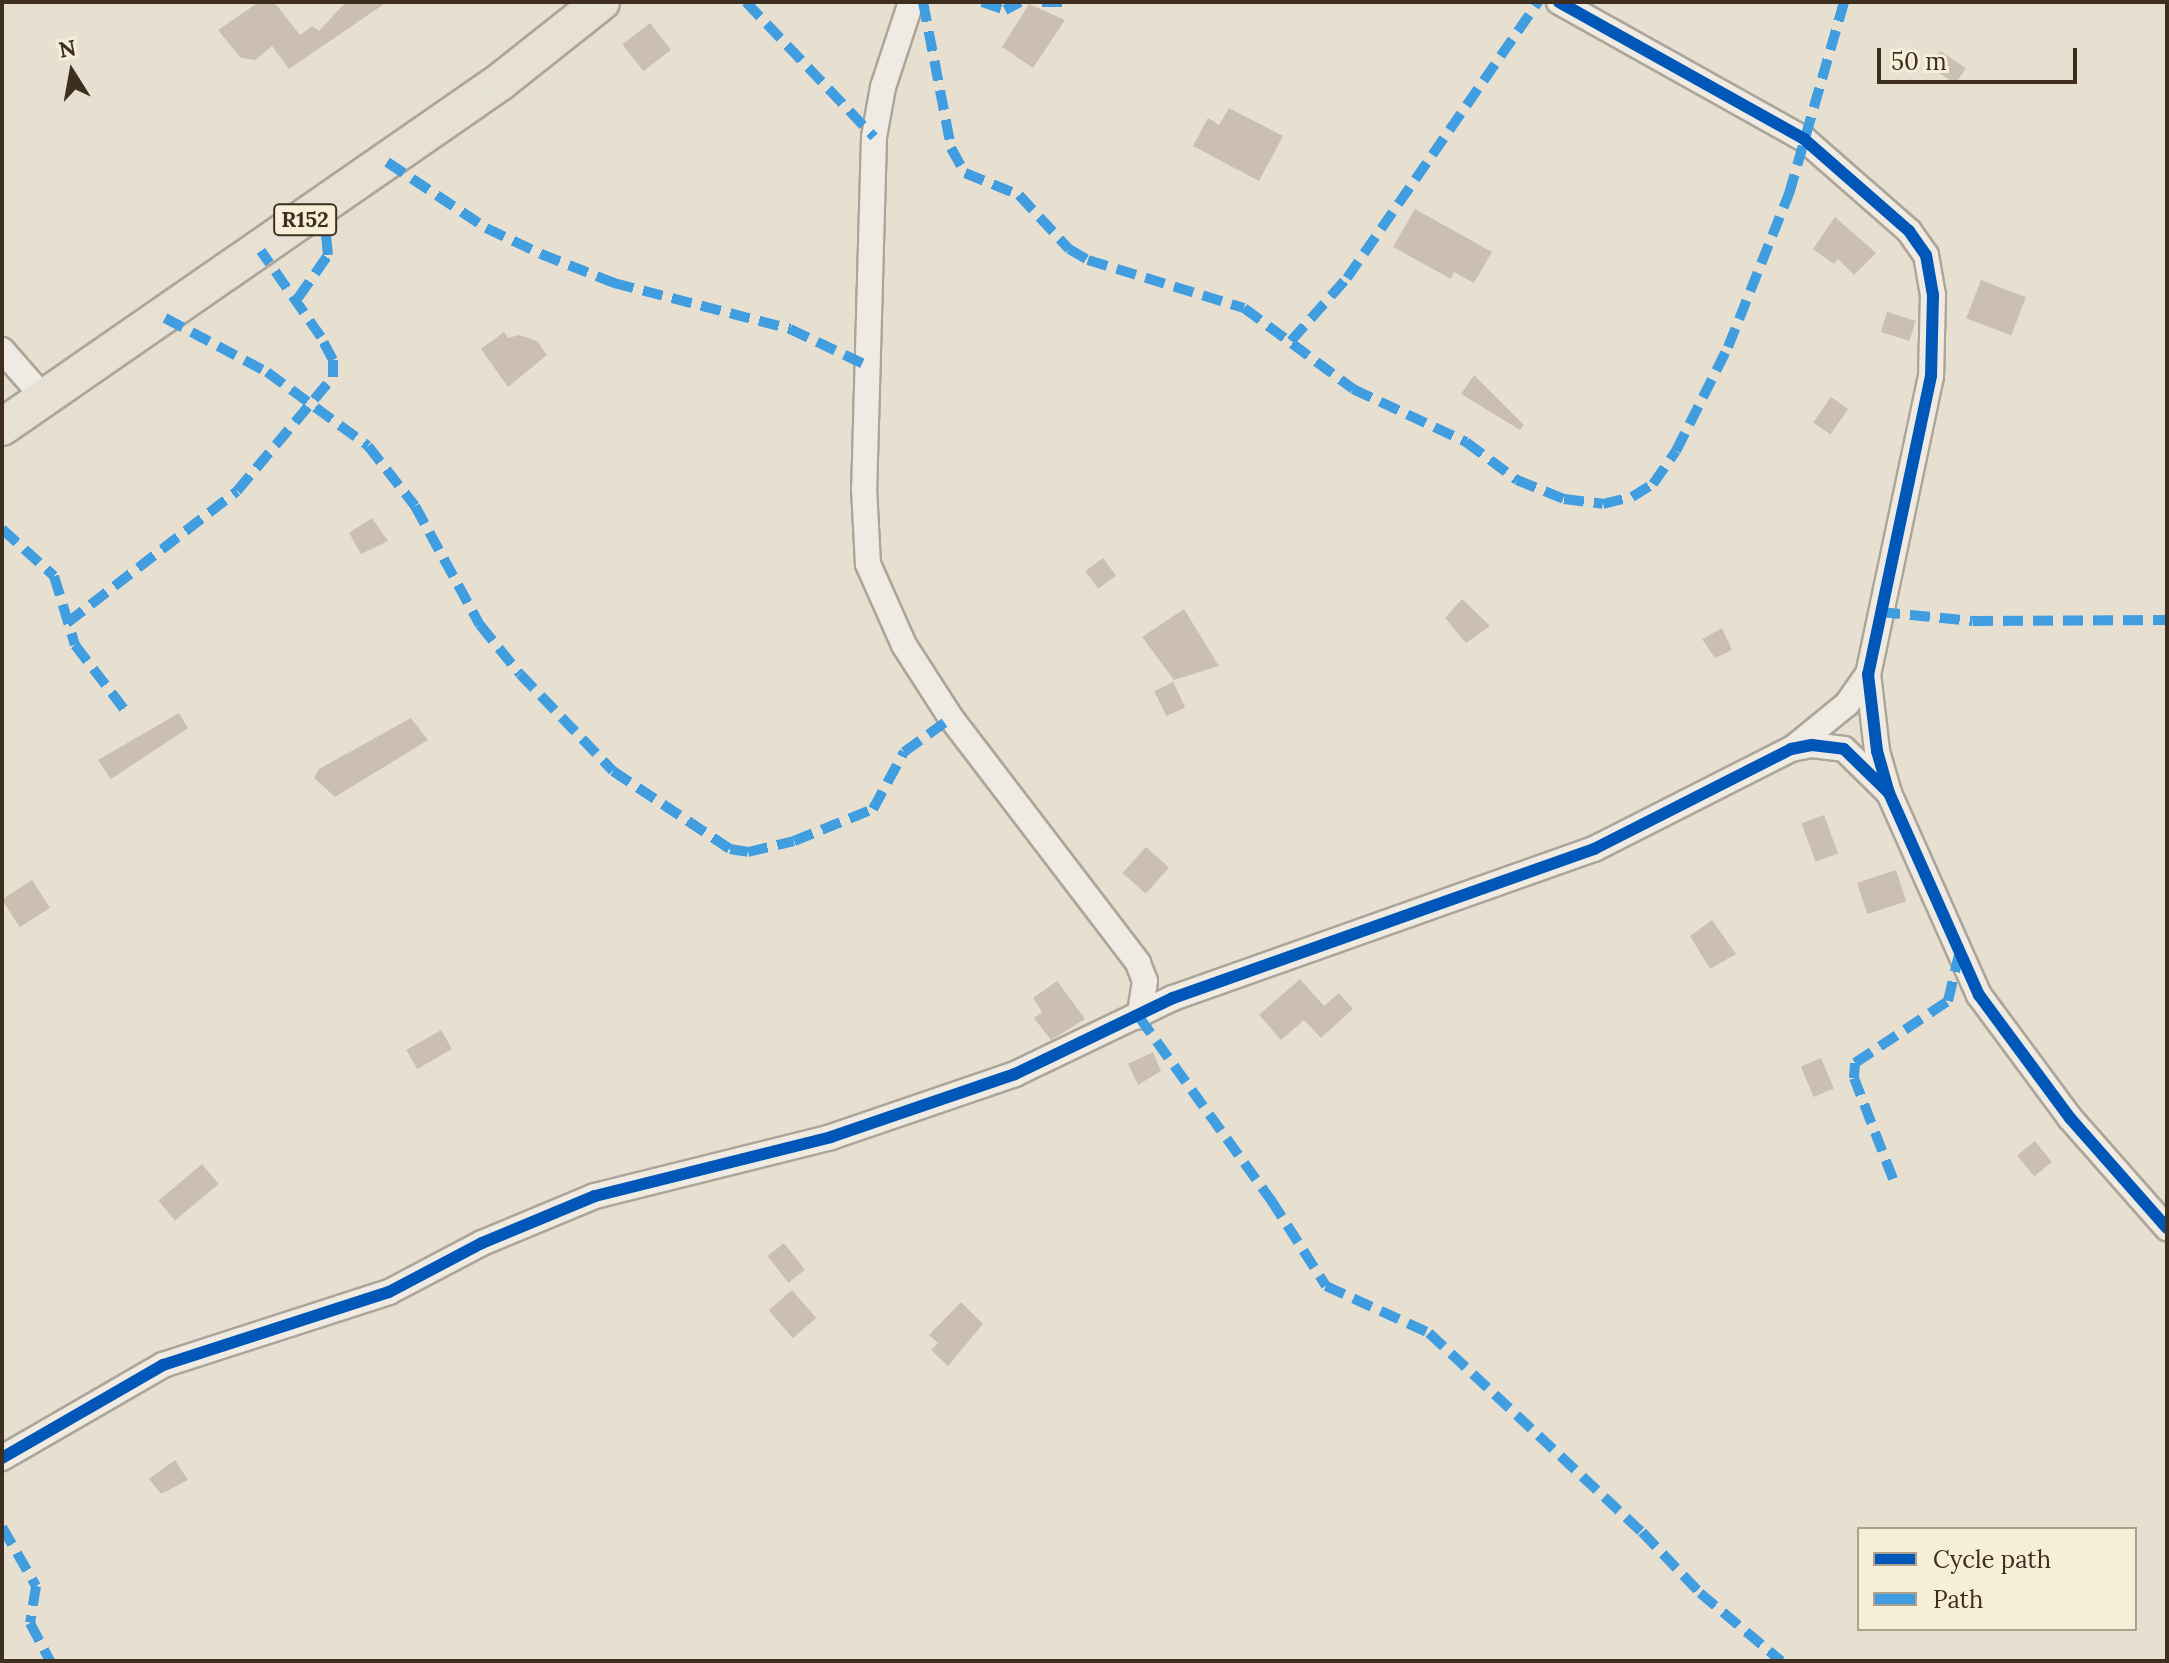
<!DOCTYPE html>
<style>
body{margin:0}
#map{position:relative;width:2169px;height:1663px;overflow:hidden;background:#e7e0d1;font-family:Lora,serif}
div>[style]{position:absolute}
.building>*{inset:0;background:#cbbfb2;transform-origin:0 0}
.roads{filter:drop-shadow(2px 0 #ada599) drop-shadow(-2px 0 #ada599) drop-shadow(0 2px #ada599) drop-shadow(0 -2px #ada599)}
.street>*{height:24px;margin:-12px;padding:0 12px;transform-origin:12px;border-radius:12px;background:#efebe3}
.primary>*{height:36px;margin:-18px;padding:0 18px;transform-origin:18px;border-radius:18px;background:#e6e1d4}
.quiet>*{height:10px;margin-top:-5px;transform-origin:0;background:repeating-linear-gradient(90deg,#3f9de0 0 20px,transparent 0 30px)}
.cycleway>*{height:12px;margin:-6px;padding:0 6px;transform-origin:6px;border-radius:6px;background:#0057b8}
span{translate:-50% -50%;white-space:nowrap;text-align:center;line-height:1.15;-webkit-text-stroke:7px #f7eed8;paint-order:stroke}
.shield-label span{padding:2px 6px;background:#f7eed8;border:2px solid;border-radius:6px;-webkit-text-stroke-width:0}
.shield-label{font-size:22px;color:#3d2e20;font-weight:700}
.frame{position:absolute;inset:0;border:4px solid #3d2e20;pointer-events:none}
.legend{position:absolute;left:1857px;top:1527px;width:280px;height:104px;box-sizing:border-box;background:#f7eed8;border:2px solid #ada18e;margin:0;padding:10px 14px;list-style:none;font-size:24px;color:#3d2e20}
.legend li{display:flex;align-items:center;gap:16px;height:40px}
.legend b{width:40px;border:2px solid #ada18e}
.north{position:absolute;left:32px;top:32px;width:80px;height:80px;-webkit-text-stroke:6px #f7eed8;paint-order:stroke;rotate:349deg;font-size:22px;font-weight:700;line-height:32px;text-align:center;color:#3d2e20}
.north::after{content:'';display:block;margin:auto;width:28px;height:36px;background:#3d2e20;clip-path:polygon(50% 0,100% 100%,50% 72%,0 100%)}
.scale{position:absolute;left:1877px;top:48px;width:200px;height:36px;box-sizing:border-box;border:4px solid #3d2e20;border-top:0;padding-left:10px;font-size:24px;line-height:28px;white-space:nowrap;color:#3d2e20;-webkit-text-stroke:6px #f7eed8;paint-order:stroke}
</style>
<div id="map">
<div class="building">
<i style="clip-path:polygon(259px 2px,274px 2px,300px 35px,312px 26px,319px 31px,346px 2px,387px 2px,289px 69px,272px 46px,255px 60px,241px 58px,218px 30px)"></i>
<i style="clip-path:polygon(1029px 4px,1065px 20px,1033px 68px,1002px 47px)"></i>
<i style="left:650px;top:23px;width:34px;height:35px;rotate:52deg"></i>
<i style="left:1940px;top:51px;width:31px;height:19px;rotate:33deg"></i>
<i style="clip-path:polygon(1229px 108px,1283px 136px,1259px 181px,1193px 146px,1208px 118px,1219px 125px)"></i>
<i style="clip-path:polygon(1415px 209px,1492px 252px,1474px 283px,1454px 272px,1451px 279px,1393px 247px)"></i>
<i style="clip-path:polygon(1835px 217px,1876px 253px,1854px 275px,1838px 259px,1834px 264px,1813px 249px)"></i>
<i style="left:1981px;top:280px;width:48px;height:41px;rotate:21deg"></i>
<i style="left:1887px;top:312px;width:30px;height:21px;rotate:17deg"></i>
<i style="clip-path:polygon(504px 332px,508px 338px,519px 335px,537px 341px,547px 355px,508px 387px,481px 349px)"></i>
<i style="clip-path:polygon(1474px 375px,1524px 425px,1520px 430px,1461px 394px)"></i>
<i style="left:1831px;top:397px;width:21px;height:31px;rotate:35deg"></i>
<i style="clip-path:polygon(372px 518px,388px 541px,361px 554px,349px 533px)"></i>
<i style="left:1103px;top:558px;width:22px;height:22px;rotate:54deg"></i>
<i style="clip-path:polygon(1462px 599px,1490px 626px,1466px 643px,1445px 618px)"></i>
<i style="clip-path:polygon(1184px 609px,1219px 666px,1174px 680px,1142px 637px)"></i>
<i style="clip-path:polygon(1722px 628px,1732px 650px,1715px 658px,1702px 639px)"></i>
<i style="left:1173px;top:682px;width:28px;height:21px;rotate:64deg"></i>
<i style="clip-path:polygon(179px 713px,188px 728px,111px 779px,98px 760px)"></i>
<i style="clip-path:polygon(411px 718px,428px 740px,335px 797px,314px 778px,319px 769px)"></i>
<i style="left:1824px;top:815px;width:41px;height:24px;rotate:70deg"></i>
<i style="left:1146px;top:847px;width:31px;height:35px;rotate:42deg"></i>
<i style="left:1896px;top:870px;width:33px;height:41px;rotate:72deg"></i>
<i style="left:32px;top:880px;width:33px;height:36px;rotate:57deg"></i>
<i style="clip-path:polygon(1712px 920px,1736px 954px,1710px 969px,1690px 936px)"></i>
<i style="clip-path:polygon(1300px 979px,1324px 1006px,1339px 993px,1353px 1009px,1321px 1038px,1304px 1020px,1281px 1040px,1259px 1015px)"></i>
<i style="clip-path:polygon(1057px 981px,1085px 1019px,1051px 1040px,1034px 1018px,1042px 1012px,1033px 998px)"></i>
<i style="left:441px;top:1030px;width:22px;height:40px;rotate:60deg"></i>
<i style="clip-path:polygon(1153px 1052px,1161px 1071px,1138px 1085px,1128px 1064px)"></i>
<i style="left:1821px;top:1058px;width:33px;height:22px;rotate:67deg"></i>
<i style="left:2035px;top:1141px;width:27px;height:23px;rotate:51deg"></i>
<i style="left:202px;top:1164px;width:26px;height:57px;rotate:50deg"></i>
<i style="left:784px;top:1243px;width:34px;height:21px;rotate:52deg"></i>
<i style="left:792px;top:1290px;width:37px;height:31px;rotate:49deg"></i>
<i style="clip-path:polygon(961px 1302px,983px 1324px,948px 1366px,931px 1350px,938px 1343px,929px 1335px)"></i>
<i style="clip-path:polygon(175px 1460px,188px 1480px,161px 1494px,149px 1479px)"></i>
</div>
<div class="roads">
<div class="street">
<i style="left:911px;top:2px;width:89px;rotate:108.2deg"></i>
<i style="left:883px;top:87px;width:51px;rotate:100.2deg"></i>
<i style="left:874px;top:137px;width:351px;rotate:91.6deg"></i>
<i style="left:864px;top:488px;width:76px;rotate:87deg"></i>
<i style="left:868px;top:564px;width:89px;rotate:66deg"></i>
<i style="left:904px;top:645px;width:87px;rotate:57.2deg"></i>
<i style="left:951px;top:718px;width:308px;rotate:52.6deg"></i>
<i style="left:1138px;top:963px;width:19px;rotate:69deg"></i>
<i style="left:1145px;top:981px;width:36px;rotate:99deg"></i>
<i style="left:1559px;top:2px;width:281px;rotate:29.2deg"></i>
<i style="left:1804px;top:139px;width:140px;rotate:41.2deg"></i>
<i style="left:1909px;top:231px;width:29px;rotate:55deg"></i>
<i style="left:1926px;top:255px;width:41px;rotate:80.1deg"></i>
<i style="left:1933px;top:295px;width:81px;rotate:91.4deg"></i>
<i style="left:1931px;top:376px;width:305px;rotate:101.9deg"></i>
<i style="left:1868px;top:674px;width:78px;rotate:83.3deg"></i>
<i style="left:1877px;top:751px;width:44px;rotate:74.1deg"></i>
<i style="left:1889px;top:793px;width:221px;rotate:66deg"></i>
<i style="left:1979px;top:995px;width:153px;rotate:53.5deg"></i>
<i style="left:2070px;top:1118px;width:147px;rotate:48.6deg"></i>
<i style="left:2px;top:350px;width:67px;rotate:48.7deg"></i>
<i style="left:1793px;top:748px;width:70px;rotate:-39.2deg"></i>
<i style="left:1847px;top:704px;width:37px;rotate:-55deg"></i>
<i style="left:2px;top:1458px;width:186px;rotate:-30deg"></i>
<i style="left:163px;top:1365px;width:237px;rotate:-17.9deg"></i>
<i style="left:389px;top:1292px;width:105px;rotate:-27.8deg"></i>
<i style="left:482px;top:1243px;width:122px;rotate:-22.6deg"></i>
<i style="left:595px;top:1196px;width:243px;rotate:-14deg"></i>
<i style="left:831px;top:1137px;width:194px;rotate:-18.9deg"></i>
<i style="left:1015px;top:1074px;width:175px;rotate:-25.7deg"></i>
<i style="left:1173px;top:998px;width:447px;rotate:-19.5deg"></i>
<i style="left:1594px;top:849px;width:221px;rotate:-26.9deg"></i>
<i style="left:1791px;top:749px;width:21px;rotate:-11deg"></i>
<i style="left:1812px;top:745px;width:32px;rotate:7deg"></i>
<i style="left:1844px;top:749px;width:63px;rotate:44.4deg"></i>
</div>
<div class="primary">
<i style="left:2px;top:427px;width:606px;rotate:-34.71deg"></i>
<i style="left:500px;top:82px;width:129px;rotate:-38.4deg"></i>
</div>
</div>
<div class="quiet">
<i style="left:746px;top:2px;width:186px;rotate:46.5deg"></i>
<i style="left:923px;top:2px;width:149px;rotate:79.1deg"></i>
<i style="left:951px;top:148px;width:29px;rotate:61deg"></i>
<i style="left:965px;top:173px;width:58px;rotate:22.2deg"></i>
<i style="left:1019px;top:195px;width:74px;rotate:47.2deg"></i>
<i style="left:1069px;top:249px;width:22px;rotate:30deg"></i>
<i style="left:1088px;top:260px;width:163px;rotate:17.1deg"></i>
<i style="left:1244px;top:308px;width:136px;rotate:36.6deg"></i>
<i style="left:1353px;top:389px;width:125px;rotate:25.1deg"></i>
<i style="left:1466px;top:442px;width:64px;rotate:36.7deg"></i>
<i style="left:1517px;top:480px;width:51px;rotate:22deg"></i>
<i style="left:1564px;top:499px;width:39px;rotate:7deg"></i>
<i style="left:1603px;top:504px;width:30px;rotate:-14deg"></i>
<i style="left:1632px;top:497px;width:25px;rotate:-32deg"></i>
<i style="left:1653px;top:484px;width:40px;rotate:-55.1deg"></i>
<i style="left:1676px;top:451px;width:116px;rotate:-63.4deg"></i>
<i style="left:1728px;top:347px;width:165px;rotate:-68.3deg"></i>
<i style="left:1789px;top:194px;width:200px;rotate:-74deg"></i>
<i style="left:982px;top:2px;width:24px;rotate:19deg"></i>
<i style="left:1005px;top:10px;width:17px;rotate:-28deg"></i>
<i style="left:1042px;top:2px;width:21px"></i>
<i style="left:387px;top:162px;width:119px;rotate:33.7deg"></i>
<i style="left:486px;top:228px;width:61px;rotate:25.3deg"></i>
<i style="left:541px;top:254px;width:79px;rotate:21.7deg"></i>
<i style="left:614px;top:283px;width:182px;rotate:14.6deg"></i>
<i style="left:790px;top:329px;width:86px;rotate:25.4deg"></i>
<i style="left:298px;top:298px;width:52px;rotate:-55.1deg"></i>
<i style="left:328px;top:255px;width:48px;rotate:-95.9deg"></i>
<i style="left:165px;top:318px;width:115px;rotate:27.9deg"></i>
<i style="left:267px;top:372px;width:125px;rotate:36.2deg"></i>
<i style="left:368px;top:446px;width:76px;rotate:51.9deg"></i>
<i style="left:415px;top:506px;width:136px;rotate:61.4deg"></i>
<i style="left:480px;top:625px;width:63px;rotate:50.8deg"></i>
<i style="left:520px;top:674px;width:134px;rotate:46.2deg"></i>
<i style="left:613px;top:771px;width:141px;rotate:33.7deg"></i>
<i style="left:730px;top:849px;width:18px;rotate:9deg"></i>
<i style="left:748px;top:852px;width:47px;rotate:-13.4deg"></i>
<i style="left:794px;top:841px;width:85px;rotate:-22.1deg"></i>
<i style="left:873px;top:809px;width:65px;rotate:-61.5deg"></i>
<i style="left:904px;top:752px;width:58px;rotate:-35.9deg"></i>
<i style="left:1291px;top:341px;width:84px;rotate:-48.4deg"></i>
<i style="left:1347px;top:278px;width:336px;rotate:-55.3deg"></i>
<i style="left:2px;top:529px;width:70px;rotate:42.1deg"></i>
<i style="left:54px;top:576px;width:72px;rotate:73.1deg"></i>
<i style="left:75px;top:645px;width:86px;rotate:52.6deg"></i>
<i style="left:1880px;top:612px;width:93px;rotate:5.5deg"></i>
<i style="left:1973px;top:621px;width:194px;rotate:-0.3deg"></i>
<i style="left:67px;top:623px;width:215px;rotate:-37.8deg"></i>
<i style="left:237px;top:491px;width:149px;rotate:-49.9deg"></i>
<i style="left:333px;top:377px;width:17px;rotate:-90deg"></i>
<i style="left:333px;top:360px;width:26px;rotate:-118deg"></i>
<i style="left:321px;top:337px;width:105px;rotate:-124.9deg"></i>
<i style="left:1139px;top:1017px;width:226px;rotate:54.2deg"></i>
<i style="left:1271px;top:1200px;width:102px;rotate:57.4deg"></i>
<i style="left:1326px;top:1286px;width:113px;rotate:24.5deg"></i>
<i style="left:1429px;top:1333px;width:291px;rotate:43.1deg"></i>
<i style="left:1642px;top:1532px;width:84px;rotate:46.4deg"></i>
<i style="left:1700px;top:1593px;width:106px;rotate:40deg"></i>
<i style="left:1893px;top:1179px;width:108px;rotate:-111.1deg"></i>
<i style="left:1854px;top:1078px;width:15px;rotate:-86deg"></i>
<i style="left:1855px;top:1063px;width:112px;rotate:-33.7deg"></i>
<i style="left:1948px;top:1001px;width:48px;rotate:-76.8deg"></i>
<i style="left:2px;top:1527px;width:68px;rotate:60deg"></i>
<i style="left:36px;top:1586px;width:37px;rotate:99deg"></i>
<i style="left:30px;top:1623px;width:43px;rotate:62.2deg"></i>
</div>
<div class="cycleway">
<i style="left:1559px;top:2px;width:281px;rotate:29.2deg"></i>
<i style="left:1804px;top:139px;width:140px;rotate:41.2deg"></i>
<i style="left:1909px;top:231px;width:29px;rotate:55deg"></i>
<i style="left:1926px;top:255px;width:41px;rotate:80.1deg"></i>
<i style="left:1933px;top:295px;width:81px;rotate:91.4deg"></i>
<i style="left:1931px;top:376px;width:305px;rotate:101.9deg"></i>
<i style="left:1868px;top:674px;width:78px;rotate:83.3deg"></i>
<i style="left:1877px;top:751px;width:44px;rotate:74.1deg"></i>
<i style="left:1889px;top:793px;width:221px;rotate:66deg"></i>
<i style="left:1979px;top:995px;width:153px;rotate:53.5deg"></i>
<i style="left:2070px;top:1118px;width:147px;rotate:48.6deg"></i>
<i style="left:2px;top:1458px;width:186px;rotate:-30deg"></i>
<i style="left:163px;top:1365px;width:237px;rotate:-17.9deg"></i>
<i style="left:389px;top:1292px;width:105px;rotate:-27.8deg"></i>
<i style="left:482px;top:1243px;width:122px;rotate:-22.6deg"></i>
<i style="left:595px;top:1196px;width:243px;rotate:-14deg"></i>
<i style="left:831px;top:1137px;width:194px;rotate:-18.9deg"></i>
<i style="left:1015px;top:1074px;width:175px;rotate:-25.7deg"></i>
<i style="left:1173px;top:998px;width:447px;rotate:-19.5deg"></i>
<i style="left:1594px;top:849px;width:221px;rotate:-26.9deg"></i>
<i style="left:1791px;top:749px;width:21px;rotate:-11deg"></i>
<i style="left:1812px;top:745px;width:32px;rotate:7deg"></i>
<i style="left:1844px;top:749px;width:63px;rotate:44.4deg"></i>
</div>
<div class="shield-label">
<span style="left:305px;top:220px">R152</span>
</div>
<div class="frame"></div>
<ul class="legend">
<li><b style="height:10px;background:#0057b8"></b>Cycle path</li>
<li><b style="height:10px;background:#3f9de0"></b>Path</li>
</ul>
<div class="north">N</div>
<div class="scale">50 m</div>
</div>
